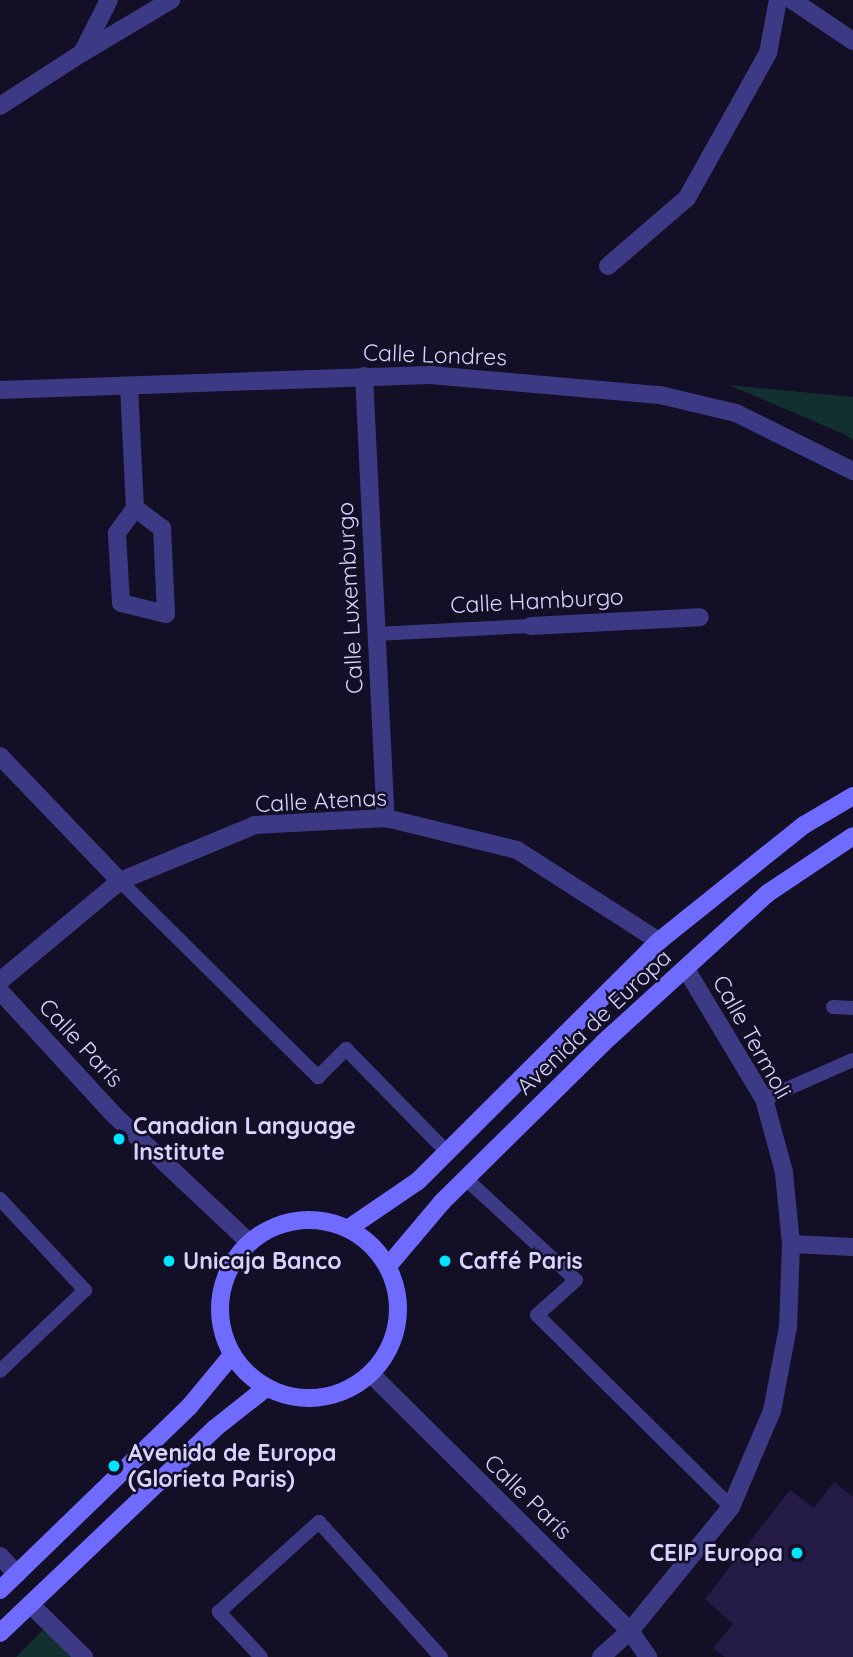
<!DOCTYPE html>
<meta charset="utf-8">
<style>
body{margin:0}
#map{position:relative;width:853px;height:1657px;overflow:hidden;background:#130f26;font-family:Quicksand,sans-serif}
div>[style]{position:absolute}
.green>*{inset:0;background:#12302f}
.building>*{inset:0;background:#241b47}
.lane>*{height:14px;margin:-7px;padding:0 7px;transform-origin:7px;border-radius:7px;background:#3d3a85}
.street>*{height:18px;margin:-9px;padding:0 9px;transform-origin:9px;border-radius:9px;background:#3d3a85}
.secondary>*{height:18px;margin:-9px;padding:0 9px;transform-origin:9px;border-radius:9px;background:#6f6bff}
.secondary>.ring{margin:-9px;padding:0;box-sizing:content-box;background:none;border:18px solid #6f6bff;border-radius:50%}
.dots>*{width:19px;height:19px;translate:-50% -50%;box-sizing:border-box;border:4px solid #130f26;border-radius:50%}
span{translate:-50% -50%;white-space:nowrap;text-align:center;line-height:1.15;-webkit-text-stroke:5px #130f26;paint-order:stroke}
.street-label{font-size:23px;color:#d9d4ff}
.poi-label{font-size:23px;color:#d9d4ff;font-weight:700}
.left{translate:0 -50%;text-align:left}
.right{translate:-100% -50%;text-align:right}
</style>
<div id="map">
<div class="green">
<i style="clip-path:polygon(729px 385px,853px 397px,853px 440px,846px 435px)"></i>
<i style="clip-path:polygon(44px 1629px,72px 1657px,16px 1657px)"></i>
</div>
<div class="building">
<i style="clip-path:polygon(834px 1482px,853px 1497px,853px 1657px,725px 1657px,713px 1648px,733px 1624px,705px 1599px,790px 1490px,814px 1508px)"></i>
</div>
<div class="lane">
<i style="left:376px;top:634px;width:155px;rotate:-3deg"></i>
<i style="left:120px;top:881px;width:279px;rotate:44.7deg"></i>
<i style="left:318px;top:1077px;width:40px;rotate:-45deg"></i>
<i style="left:346px;top:1049px;width:144px;rotate:45.6deg"></i>
<i style="left:833px;top:1007px;width:20px;rotate:3deg"></i>
<i style="left:764px;top:1099px;width:97px;rotate:-23.7deg"></i>
<i style="left:466px;top:1179px;width:149px;rotate:42.6deg"></i>
<i style="left:576px;top:1280px;width:52px;rotate:138.1deg"></i>
<i style="left:537px;top:1315px;width:273px;rotate:44.7deg"></i>
<i style="left:0;top:1199px;width:125px;rotate:47deg"></i>
<i style="left:85px;top:1290px;width:117px;rotate:136.4deg"></i>
<i style="left:261px;top:1657px;width:62px;rotate:-133deg"></i>
<i style="left:219px;top:1612px;width:135px;rotate:-42deg"></i>
<i style="left:319px;top:1522px;width:182px;rotate:47.9deg"></i>
</div>
<div class="street">
<i style="left:792px;top:0;width:73px;rotate:33.9deg"></i>
<i style="left:82px;top:53px;width:104px;rotate:-30.8deg"></i>
<i style="left:0;top:106px;width:98px;rotate:-32.9deg"></i>
<i style="left:82px;top:53px;width:59px;rotate:-63deg"></i>
<i style="left:608px;top:266px;width:104px;rotate:-40.7deg"></i>
<i style="left:687px;top:198px;width:166px;rotate:-60.8deg"></i>
<i style="left:768px;top:53px;width:54px;rotate:-79.3deg"></i>
<i style="left:364px;top:376px;width:443px;rotate:87.2deg"></i>
<i style="left:129px;top:386px;width:122px;rotate:87.2deg"></i>
<i style="left:135px;top:508px;width:34px;rotate:37deg"></i>
<i style="left:162px;top:528px;width:86px;rotate:87.3deg"></i>
<i style="left:166px;top:614px;width:46px;rotate:-166.3deg"></i>
<i style="left:121px;top:603px;width:70px;rotate:-93.3deg"></i>
<i style="left:117px;top:533px;width:31px;rotate:-54deg"></i>
<i style="left:0;top:390px;width:430px;rotate:-2deg"></i>
<i style="left:430px;top:375px;width:231px;rotate:5deg"></i>
<i style="left:660px;top:395px;width:78px;rotate:13.3deg"></i>
<i style="left:736px;top:413px;width:131px;rotate:26.4deg"></i>
<i style="left:531px;top:626px;width:169px;rotate:-3deg"></i>
<i style="left:0;top:756px;width:173px;rotate:46.2deg"></i>
<i style="left:0;top:981px;width:156px;rotate:-39.8deg"></i>
<i style="left:120px;top:881px;width:146px;rotate:-22.5deg"></i>
<i style="left:255px;top:825px;width:131px;rotate:-3.1deg"></i>
<i style="left:386px;top:818px;width:135px;rotate:13.7deg"></i>
<i style="left:517px;top:850px;width:169px;rotate:32.7deg"></i>
<i style="left:0;top:991px;width:167px;rotate:47.4deg"></i>
<i style="left:113px;top:1114px;width:187px;rotate:43.3deg"></i>
<i style="left:791px;top:1244px;width:62px;rotate:2.8deg"></i>
<i style="left:371px;top:1374px;width:365px;rotate:44.8deg"></i>
<i style="left:630px;top:1631px;width:32px;rotate:55deg"></i>
<i style="left:0;top:1556px;width:25px;rotate:47deg"></i>
<i style="left:30px;top:1604px;width:76px;rotate:44.5deg"></i>
<i style="left:601px;top:1657px;width:39px;rotate:-42deg"></i>
<i style="left:630px;top:1631px;width:160px;rotate:-50.8deg"></i>
<i style="left:731px;top:1507px;width:104px;rotate:-66.9deg"></i>
<i style="left:772px;top:1411px;width:86px;rotate:-79.2deg"></i>
<i style="left:788px;top:1327px;width:83px;rotate:-87.9deg"></i>
<i style="left:791px;top:1244px;width:72px;rotate:-95.6deg"></i>
<i style="left:784px;top:1172px;width:76px;rotate:-105.3deg"></i>
<i style="left:764px;top:1099px;width:152px;rotate:-121deg"></i>
</div>
<div class="secondary">
<i class="ring" style="left:220px;top:1220px;width:160px;height:160px"></i>
<i style="left:349px;top:1228px;width:83px;rotate:-34.3deg"></i>
<i style="left:418px;top:1181px;width:340px;rotate:-44.9deg"></i>
<i style="left:659px;top:941px;width:186px;rotate:-38.7deg"></i>
<i style="left:804px;top:825px;width:57px;rotate:-30.6deg"></i>
<i style="left:388px;top:1266px;width:84px;rotate:-49.8deg"></i>
<i style="left:442px;top:1202px;width:226px;rotate:-44.6deg"></i>
<i style="left:603px;top:1043px;width:223px;rotate:-42.3deg"></i>
<i style="left:768px;top:893px;width:102px;rotate:-33.8deg"></i>
<i style="left:0;top:1590px;width:263px;rotate:-44.1deg"></i>
<i style="left:189px;top:1407px;width:67px;rotate:-50.4deg"></i>
<i style="left:0;top:1633px;width:296px;rotate:-43.6deg"></i>
<i style="left:214px;top:1429px;width:66px;rotate:-38.3deg"></i>
</div>
<div class="dots">
<i style="left:119px;top:1139px;background:#00e5ff"></i>
<i style="left:169px;top:1261px;background:#00e5ff"></i>
<i style="left:445px;top:1261px;background:#00e5ff"></i>
<i style="left:114px;top:1466px;background:#00e5ff"></i>
<i style="left:797px;top:1553px;background:#00e5ff"></i>
</div>
<div class="street-label">
<span style="left:435px;top:355px;rotate:2deg">Calle Londres</span>
<span style="left:350px;top:598px;rotate:-93deg">Calle Luxemburgo</span>
<span style="left:537px;top:601px;rotate:-3deg">Calle Hamburgo</span>
<span style="left:321px;top:801px;rotate:-3deg">Calle Atenas</span>
<span style="left:594px;top:1022px;rotate:-43deg">Avenida de Europa</span>
<span style="left:752px;top:1037px;rotate:61deg">Calle Termoli</span>
<span style="left:81px;top:1043px;rotate:47deg">Calle París</span>
<span style="left:528px;top:1497px;rotate:44deg">Calle París</span>
</div>
<div class="poi-label">
<span class="left" style="left:133px;top:1139px">Canadian Language<br>Institute</span>
<span class="left" style="left:183px;top:1261px">Unicaja Banco</span>
<span class="left" style="left:459px;top:1261px">Caffé Paris</span>
<span class="left" style="left:128px;top:1466px">Avenida de Europa<br>(Glorieta Paris)</span>
<span class="right" style="left:783px;top:1553px">CEIP Europa</span>
</div>
</div>
